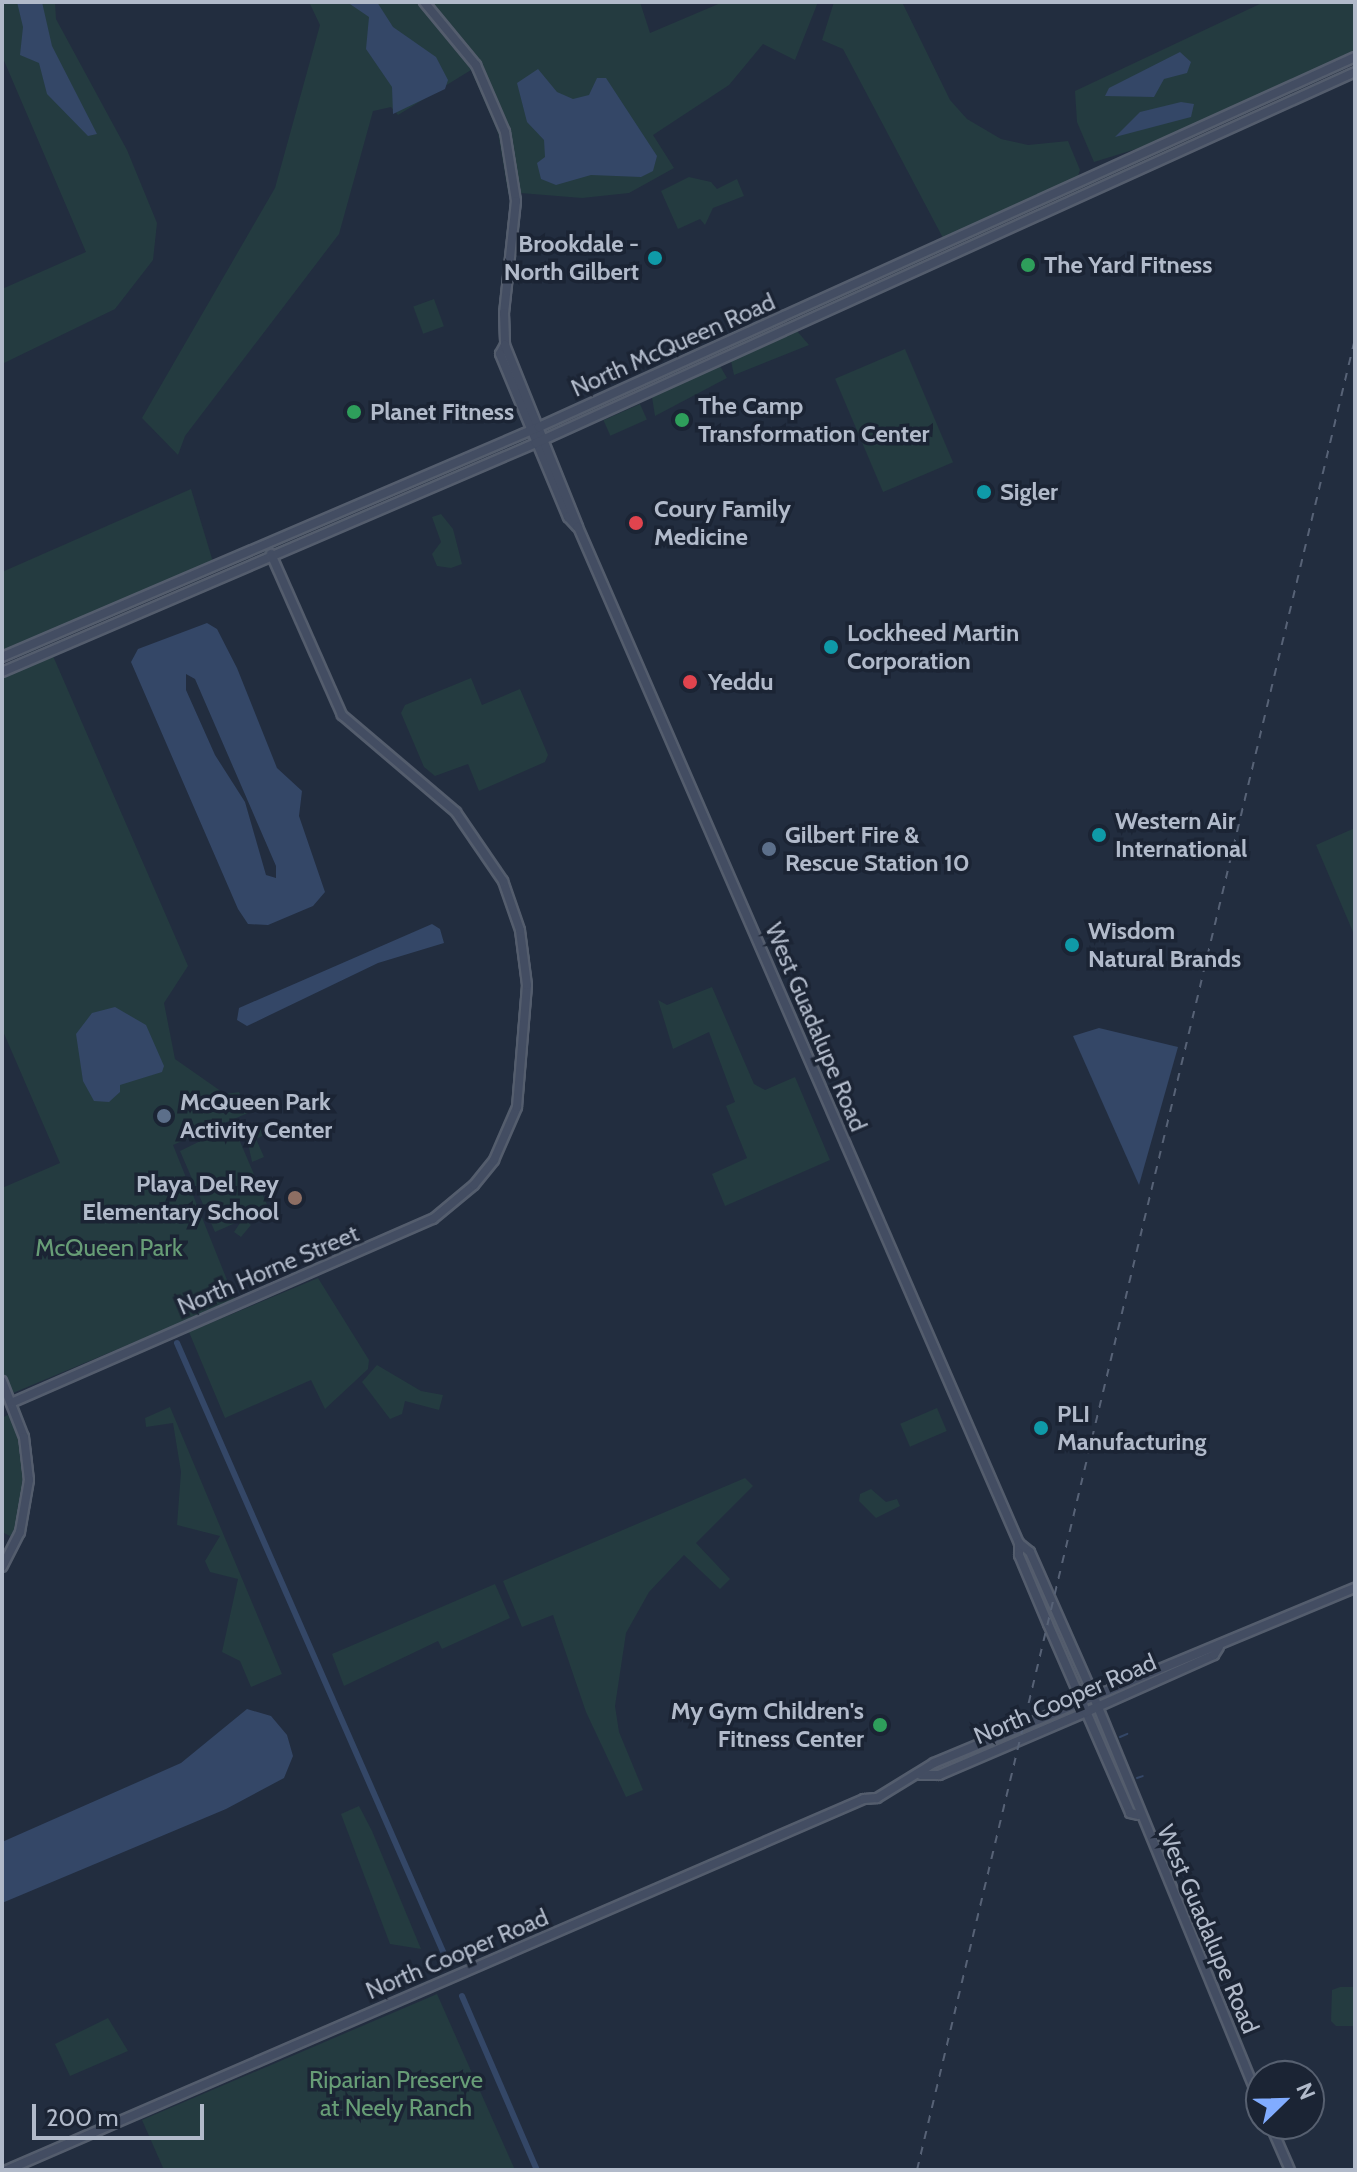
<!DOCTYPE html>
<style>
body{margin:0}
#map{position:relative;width:1357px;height:2172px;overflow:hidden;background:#222d3f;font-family:Cabin,sans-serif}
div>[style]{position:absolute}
.green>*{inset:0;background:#243b40;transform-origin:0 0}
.water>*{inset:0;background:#344767}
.stream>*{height:2px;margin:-1px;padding:0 1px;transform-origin:1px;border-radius:1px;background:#344767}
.canal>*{height:6px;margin:-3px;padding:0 3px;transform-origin:3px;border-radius:3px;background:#344767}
.roads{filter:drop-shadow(2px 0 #545d6d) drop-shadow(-2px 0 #545d6d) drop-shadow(0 2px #545d6d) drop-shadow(0 -2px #545d6d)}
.secondary>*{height:8px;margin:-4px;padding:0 4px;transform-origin:4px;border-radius:4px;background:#434d62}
.rail>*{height:2px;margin-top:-1px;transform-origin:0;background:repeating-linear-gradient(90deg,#576276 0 8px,transparent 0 16px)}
.dots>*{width:22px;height:22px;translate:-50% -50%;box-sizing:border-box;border:4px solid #1b2434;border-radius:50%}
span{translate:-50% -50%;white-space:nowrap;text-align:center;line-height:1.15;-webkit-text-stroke:7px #1b2434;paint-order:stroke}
.poi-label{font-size:24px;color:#b1baca;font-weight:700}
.right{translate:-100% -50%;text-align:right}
.left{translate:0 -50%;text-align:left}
.street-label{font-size:24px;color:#b1baca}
.park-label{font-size:24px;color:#679d76}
.frame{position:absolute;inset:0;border:4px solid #b1baca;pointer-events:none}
.north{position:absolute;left:1245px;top:2060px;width:80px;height:80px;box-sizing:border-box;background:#1b2434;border:2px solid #576070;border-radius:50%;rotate:67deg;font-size:22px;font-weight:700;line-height:32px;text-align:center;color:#b1baca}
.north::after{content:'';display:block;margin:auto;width:28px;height:36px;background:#81acff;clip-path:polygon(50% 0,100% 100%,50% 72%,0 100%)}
.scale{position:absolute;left:32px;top:2104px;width:172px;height:36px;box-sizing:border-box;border:4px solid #b1baca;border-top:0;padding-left:10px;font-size:24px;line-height:28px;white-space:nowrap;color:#b1baca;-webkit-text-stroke:6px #1b2434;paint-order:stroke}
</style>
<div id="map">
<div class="green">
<i style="clip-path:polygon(2px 2px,55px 2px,56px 19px,127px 150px,157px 223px,153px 260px,115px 309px,2px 364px,2px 289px,86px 252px,2px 56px)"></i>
<i style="clip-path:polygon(309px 2px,640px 2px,650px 33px,723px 2px,818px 2px,795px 60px,763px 44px,729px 85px,653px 135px,674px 168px,629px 193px,582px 198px,508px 192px,498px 133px,471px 70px,398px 115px,391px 107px,373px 111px,339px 234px,185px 436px,178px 455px,142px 418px,275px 188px,320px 25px)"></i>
<i style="clip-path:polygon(834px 2px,902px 2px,950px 100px,967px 119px,1001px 139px,1028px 145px,1068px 141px,1080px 170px,1078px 176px,943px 238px,843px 49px,822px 40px)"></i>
<i style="clip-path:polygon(1264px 2px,1355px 2px,1355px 51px,1146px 146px,1094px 162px,1077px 122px,1075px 91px)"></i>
<i style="clip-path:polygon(689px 177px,711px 182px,717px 189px,737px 179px,744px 196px,713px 208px,705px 225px,700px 219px,678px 229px,661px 191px)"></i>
<i style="left:434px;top:299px;width:29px;height:22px;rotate:70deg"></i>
<i style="clip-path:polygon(797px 331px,809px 345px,734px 375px,731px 361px)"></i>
<i style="left:905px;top:349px;width:123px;height:76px;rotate:67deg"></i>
<i style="clip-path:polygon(720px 366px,727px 378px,655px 416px,652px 397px)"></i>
<i style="left:640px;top:404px;width:17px;height:40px;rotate:66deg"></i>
<i style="clip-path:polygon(191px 489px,213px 562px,2px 651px,2px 572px)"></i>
<i style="clip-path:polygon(441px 514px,453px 529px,462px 564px,451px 568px,437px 566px,432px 554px,441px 542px,432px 517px)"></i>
<i style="clip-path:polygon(53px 656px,188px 966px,164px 1003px,175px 1059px,225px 1094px,239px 1092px,248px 1113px,173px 1145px,235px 1300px,13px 1393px,2px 1371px,2px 1188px,60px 1163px,2px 1029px,2px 677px)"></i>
<i style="clip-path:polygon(471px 678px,482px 705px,520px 689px,548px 755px,545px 762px,479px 791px,468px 764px,435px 776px,424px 767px,401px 713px,405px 705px)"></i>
<i style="clip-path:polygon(1355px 828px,1355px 932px,1353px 932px,1316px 845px)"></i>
<i style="clip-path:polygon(712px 987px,754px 1084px,765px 1090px,795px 1077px,830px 1160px,725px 1206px,712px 1174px,747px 1158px,726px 1106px,735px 1102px,709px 1032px,673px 1049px,658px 1000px,667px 1005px)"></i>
<i style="clip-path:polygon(261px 1123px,266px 1134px,256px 1139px,264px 1157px,252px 1162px,245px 1129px)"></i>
<i style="clip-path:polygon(233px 1125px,268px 1207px,244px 1219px,251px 1225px,241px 1237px,234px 1232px,242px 1220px,215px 1232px,180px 1151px)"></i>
<i style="clip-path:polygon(318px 1278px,369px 1360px,368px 1369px,325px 1409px,311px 1380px,225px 1418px,189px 1332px)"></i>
<i style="clip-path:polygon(377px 1365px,421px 1391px,443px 1395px,439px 1410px,405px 1401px,402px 1414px,390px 1419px,362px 1382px)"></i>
<i style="clip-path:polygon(170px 1407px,282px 1674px,251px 1687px,240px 1661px,222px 1652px,238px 1579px,210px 1572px,205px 1561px,220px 1536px,177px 1525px,181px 1472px,173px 1423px,146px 1427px,145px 1418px)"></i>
<i style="left:937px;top:1408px;width:25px;height:40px;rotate:67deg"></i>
<i style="clip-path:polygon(11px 1413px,20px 1439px,25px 1489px,15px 1534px,10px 1536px,2px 1532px,2px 1418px)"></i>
<i style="clip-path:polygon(745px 1478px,753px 1486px,696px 1543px,730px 1579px,720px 1589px,684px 1555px,649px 1592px,626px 1633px,615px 1706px,619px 1732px,643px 1790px,626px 1797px,586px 1712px,553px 1615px,522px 1627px,503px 1581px)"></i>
<i style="clip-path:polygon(871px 1489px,886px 1502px,897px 1499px,900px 1506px,876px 1518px,859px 1501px,860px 1494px)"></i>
<i style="clip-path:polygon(495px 1584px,510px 1618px,442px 1649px,438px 1641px,344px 1686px,332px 1654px)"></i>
<i style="clip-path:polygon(359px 1806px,372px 1831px,421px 1949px,390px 1944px,341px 1814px)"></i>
<i style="clip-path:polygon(1340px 1987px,1355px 1987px,1355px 2026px,1336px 2026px,1331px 2021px,1332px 1990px)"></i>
<i style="clip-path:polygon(437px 1994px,515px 2170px,164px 2170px,142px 2120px)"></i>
<i style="clip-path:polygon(108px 2018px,128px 2051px,70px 2076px,55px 2044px)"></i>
</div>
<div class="water">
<i style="clip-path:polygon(17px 2px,42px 2px,52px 46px,97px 134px,88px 136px,47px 94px,39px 63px,20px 55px,23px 27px)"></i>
<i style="clip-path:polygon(347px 2px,377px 2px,393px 27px,436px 57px,448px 80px,445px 89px,393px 114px,392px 87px,366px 49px,369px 17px)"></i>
<i style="clip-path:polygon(1180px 52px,1191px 62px,1187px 73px,1164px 79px,1154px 97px,1105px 96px,1109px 88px)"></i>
<i style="clip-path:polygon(538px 69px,557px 92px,573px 99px,589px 95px,597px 78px,606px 78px,657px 156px,653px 171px,641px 177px,591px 175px,556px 185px,541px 179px,537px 163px,545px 157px,544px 140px,527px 122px,517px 83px)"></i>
<i style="clip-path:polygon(1181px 102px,1194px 104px,1191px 117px,1115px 137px,1140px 112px)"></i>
<i style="clip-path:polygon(evenodd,207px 623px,217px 629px,237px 668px,277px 768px,302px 791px,299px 816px,325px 892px,313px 906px,268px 925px,248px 924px,238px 909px,131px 662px,138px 649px,207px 623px,186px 674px,195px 679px,276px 866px,276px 878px,266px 875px,245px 802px,215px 755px,186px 690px,186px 674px)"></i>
<i style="clip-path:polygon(432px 924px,440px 929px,444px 943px,378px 963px,247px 1026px,237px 1020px,239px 1008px)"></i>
<i style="clip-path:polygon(115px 1007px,146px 1025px,164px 1066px,162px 1072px,120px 1085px,120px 1092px,109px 1102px,94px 1101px,83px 1081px,76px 1034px,92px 1013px)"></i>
<i style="clip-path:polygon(1099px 1028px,1178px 1047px,1139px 1185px,1073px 1036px)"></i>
<i style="clip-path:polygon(247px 1709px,271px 1716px,287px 1735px,293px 1756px,284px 1778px,226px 1809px,2px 1903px,2px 1842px,181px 1763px)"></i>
</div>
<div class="stream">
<i style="left:1120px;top:1737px;width:8px;rotate:-23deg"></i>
<i style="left:1137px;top:1778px;width:6px;rotate:-18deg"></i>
<i style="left:1167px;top:1843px;width:7px"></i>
</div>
<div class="canal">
<i style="left:177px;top:1343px;width:669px;rotate:66.39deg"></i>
<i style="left:462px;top:1996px;width:189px;rotate:66.7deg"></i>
</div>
<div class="roads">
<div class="secondary">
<i style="left:424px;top:2px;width:82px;rotate:50.5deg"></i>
<i style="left:476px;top:65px;width:73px;rotate:66.6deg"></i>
<i style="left:505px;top:132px;width:70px;rotate:80.9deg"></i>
<i style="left:516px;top:201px;width:113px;rotate:96.1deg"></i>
<i style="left:504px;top:313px;width:32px;rotate:88deg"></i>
<i style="left:505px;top:345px;width:10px;rotate:119deg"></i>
<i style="left:500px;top:354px;width:177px;rotate:67.4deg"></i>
<i style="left:568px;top:517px;width:13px;rotate:48deg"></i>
<i style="left:505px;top:345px;width:196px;rotate:68.1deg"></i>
<i style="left:578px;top:527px;width:1108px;rotate:66.54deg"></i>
<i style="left:1019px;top:1543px;width:12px;rotate:90deg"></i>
<i style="left:1019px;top:1555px;width:75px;rotate:67.2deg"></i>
<i style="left:1048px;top:1624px;width:206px;rotate:66.5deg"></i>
<i style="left:1130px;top:1813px;width:8px;rotate:14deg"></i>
<i style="left:2px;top:657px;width:584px;rotate:-23.19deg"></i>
<i style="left:539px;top:427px;width:896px;rotate:-24.39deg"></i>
<i style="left:2px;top:672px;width:581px;rotate:-23.21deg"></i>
<i style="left:536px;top:443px;width:899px;rotate:-24.37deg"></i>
<i style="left:2px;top:1381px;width:60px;rotate:68.6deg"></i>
<i style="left:24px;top:1437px;width:43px;rotate:83.4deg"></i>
<i style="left:29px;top:1480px;width:53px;rotate:99.8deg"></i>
<i style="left:20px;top:1532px;width:39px;rotate:117deg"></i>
<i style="left:11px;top:1403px;width:460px;rotate:-23.6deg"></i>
<i style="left:433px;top:1219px;width:53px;rotate:-39.7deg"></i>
<i style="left:474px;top:1185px;width:32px;rotate:-51deg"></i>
<i style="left:494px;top:1160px;width:58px;rotate:-66.5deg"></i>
<i style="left:517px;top:1107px;width:122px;rotate:-85.3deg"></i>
<i style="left:527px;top:985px;width:55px;rotate:-97.3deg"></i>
<i style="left:520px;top:930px;width:52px;rotate:-109.1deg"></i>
<i style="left:503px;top:881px;width:83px;rotate:-124.3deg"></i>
<i style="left:456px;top:812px;width:150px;rotate:-139.6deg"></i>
<i style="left:342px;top:715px;width:176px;rotate:-113.8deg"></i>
<i style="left:1019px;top:1543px;width:14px;rotate:39deg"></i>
<i style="left:1030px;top:1552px;width:156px;rotate:66.2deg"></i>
<i style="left:1093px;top:1695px;width:442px;rotate:67.7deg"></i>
<i style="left:921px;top:1775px;width:18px"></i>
<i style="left:939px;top:1775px;width:160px;rotate:-23.2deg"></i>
<i style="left:1086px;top:1712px;width:140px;rotate:-24deg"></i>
<i style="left:1214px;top:1655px;width:9px;rotate:-58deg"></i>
<i style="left:1270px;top:2124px;width:50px;rotate:66.5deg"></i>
<i style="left:7px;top:2170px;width:934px;rotate:-23.41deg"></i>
<i style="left:864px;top:1799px;width:13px;rotate:-4deg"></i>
<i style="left:877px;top:1798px;width:67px;rotate:-31.6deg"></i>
<i style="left:934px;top:1763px;width:456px;rotate:-22.6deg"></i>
</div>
</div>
<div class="rail">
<i style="left:917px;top:2170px;width:1883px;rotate:-76.55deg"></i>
</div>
<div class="dots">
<i style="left:655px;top:258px;background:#0f9aa8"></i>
<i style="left:1028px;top:265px;background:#2e9e5b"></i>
<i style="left:354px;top:412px;background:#2e9e5b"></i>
<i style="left:682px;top:420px;background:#2e9e5b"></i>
<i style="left:984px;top:492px;background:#0f9aa8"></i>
<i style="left:636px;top:523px;background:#e0444e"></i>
<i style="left:831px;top:647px;background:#0f9aa8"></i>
<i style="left:690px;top:682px;background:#e0444e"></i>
<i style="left:1099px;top:835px;background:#0f9aa8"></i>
<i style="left:769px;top:849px;background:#5c6f8a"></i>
<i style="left:1072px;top:945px;background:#0f9aa8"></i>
<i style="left:164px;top:1116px;background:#5c6f8a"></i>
<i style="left:295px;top:1198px;background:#8d6e63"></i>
<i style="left:1041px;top:1428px;background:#0f9aa8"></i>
<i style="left:880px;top:1725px;background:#2e9e5b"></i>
</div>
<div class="poi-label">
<span class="right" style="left:639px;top:258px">Brookdale -<br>North Gilbert</span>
<span class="left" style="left:1044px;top:265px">The Yard Fitness</span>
<span class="left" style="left:698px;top:420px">The Camp<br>Transformation Center</span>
<span class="left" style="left:370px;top:412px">Planet Fitness</span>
<span class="left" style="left:1000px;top:492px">Sigler</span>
<span class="left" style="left:654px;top:523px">Coury Family<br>Medicine</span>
<span class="left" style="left:847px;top:647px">Lockheed Martin<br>Corporation</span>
<span class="left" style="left:708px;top:682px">Yeddu</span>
<span class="left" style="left:1115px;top:835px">Western Air<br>International</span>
<span class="left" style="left:785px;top:849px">Gilbert Fire &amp;<br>Rescue Station 10</span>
<span class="left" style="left:1088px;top:945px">Wisdom<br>Natural Brands</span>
<span class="left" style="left:180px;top:1116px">McQueen Park<br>Activity Center</span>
<span class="right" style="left:279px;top:1198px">Playa Del Rey<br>Elementary School</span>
<span class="left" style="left:1057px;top:1428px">PLI<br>Manufacturing</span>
<span class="right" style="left:864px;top:1725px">My Gym Children's<br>Fitness Center</span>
</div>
<div class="street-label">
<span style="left:673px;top:345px;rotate:-24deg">North McQueen Road</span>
<span style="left:816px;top:1027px;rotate:67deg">West Guadalupe Road</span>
<span style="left:268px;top:1270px;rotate:-23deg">North Horne Street</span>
<span style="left:1065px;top:1699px;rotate:-23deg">North Cooper Road</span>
<span style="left:1208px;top:1929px;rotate:67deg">West Guadalupe Road</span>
<span style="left:457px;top:1954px;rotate:-23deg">North Cooper Road</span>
</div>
<div class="park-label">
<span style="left:109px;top:1248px">McQueen Park</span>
<span style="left:396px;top:2094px">Riparian Preserve<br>at Neely Ranch</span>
</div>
<div class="frame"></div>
<div class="north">N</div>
<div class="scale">200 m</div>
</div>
